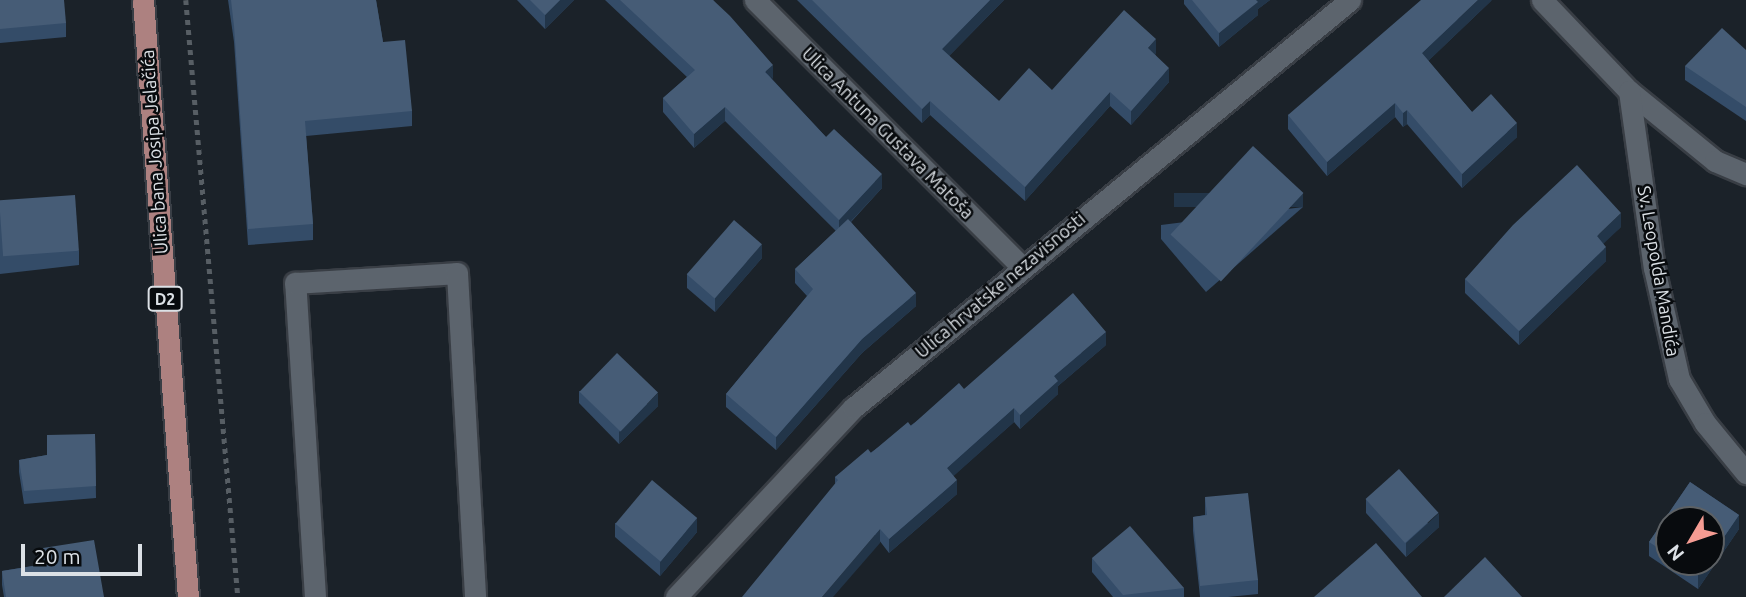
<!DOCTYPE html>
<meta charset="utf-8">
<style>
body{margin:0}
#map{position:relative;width:1746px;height:597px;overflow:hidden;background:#1b2229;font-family:Ubuntu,sans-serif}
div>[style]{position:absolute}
.path>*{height:4.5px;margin-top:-2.25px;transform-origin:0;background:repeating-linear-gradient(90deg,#575e64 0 5px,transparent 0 10px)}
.roads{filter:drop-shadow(2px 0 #393e45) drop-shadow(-2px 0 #393e45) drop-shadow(0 2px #393e45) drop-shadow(0 -2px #393e45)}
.lane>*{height:21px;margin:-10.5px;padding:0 10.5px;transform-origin:10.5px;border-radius:10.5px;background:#5c646d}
.street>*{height:21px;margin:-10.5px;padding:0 10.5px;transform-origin:10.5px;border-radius:10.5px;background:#5c646d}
.primary>*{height:21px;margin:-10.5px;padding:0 10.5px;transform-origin:10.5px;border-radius:10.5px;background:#ad8180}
.wall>*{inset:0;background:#344c68}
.shaded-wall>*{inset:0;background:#223549;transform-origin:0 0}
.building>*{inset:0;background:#465c76;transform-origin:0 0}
span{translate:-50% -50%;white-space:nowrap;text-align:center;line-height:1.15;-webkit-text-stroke:5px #080b0e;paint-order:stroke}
.shield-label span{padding:2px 5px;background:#080b0e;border:2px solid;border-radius:5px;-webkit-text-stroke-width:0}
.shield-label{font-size:16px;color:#dce1e6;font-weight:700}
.street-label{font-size:18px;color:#dce1e6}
.north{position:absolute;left:1655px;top:506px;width:70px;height:70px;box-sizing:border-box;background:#080b0e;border:2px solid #5d6164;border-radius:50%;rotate:231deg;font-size:19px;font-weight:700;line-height:28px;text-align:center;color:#dce1e6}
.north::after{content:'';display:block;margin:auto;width:24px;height:32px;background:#f59c93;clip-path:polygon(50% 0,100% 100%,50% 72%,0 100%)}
.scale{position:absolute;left:21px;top:544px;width:121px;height:32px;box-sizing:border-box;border:4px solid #dce1e6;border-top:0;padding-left:9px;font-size:21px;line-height:24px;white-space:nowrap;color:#dce1e6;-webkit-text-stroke:5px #080b0e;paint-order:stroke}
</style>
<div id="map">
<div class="path">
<i style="left:186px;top:0;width:599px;rotate:85.02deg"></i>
</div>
<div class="roads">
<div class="lane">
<i style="left:315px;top:597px;width:315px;rotate:-93.6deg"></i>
<i style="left:295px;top:283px;width:162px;rotate:-3.5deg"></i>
<i style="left:457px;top:273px;width:324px;rotate:86.8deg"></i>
</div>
<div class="street">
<i style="left:755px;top:0;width:376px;rotate:45deg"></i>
<i style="left:1542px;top:0;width:126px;rotate:46.3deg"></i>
<i style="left:1629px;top:91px;width:111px;rotate:39.1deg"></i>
<i style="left:1715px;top:161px;width:34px;rotate:23deg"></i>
<i style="left:1629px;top:91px;width:179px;rotate:82deg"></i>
<i style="left:1654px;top:268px;width:114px;rotate:77.3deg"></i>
<i style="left:1679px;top:379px;width:51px;rotate:59.4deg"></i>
<i style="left:1705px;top:423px;width:65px;rotate:50.6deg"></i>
<i style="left:676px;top:597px;width:259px;rotate:-46.9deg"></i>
<i style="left:853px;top:408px;width:643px;rotate:-39.38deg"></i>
</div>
<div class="primary">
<i style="left:143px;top:0;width:599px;rotate:85.69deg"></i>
</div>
</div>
<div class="wall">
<i style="clip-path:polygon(0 0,66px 23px,66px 37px,0 43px)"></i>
<i style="clip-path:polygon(228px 0,376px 0,383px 42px,412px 111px,412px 126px,306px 136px,313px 224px,313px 240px,248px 245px,234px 42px)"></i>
<i style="clip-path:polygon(517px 0,574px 0,545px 29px)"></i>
<i style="clip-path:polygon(605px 0,713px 0,772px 79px,826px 137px,882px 188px,851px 222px,916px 306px,862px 353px,776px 450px,726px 407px,726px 394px,807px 296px,795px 283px,795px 269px,836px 231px,725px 121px,694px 148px,663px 112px,663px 98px,687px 77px)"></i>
<i style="clip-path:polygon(797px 0,1004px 0,949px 56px,999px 101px,1052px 90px,1156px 53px,1155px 54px,1169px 82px,1131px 125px,1110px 106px,1025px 201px,930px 115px,922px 123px)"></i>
<i style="clip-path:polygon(1184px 0,1270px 0,1258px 9px,1258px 15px,1219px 47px,1184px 4px)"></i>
<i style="clip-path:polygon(1492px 0,1428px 61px,1472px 112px,1517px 137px,1462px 188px,1407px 124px,1403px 127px,1395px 117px,1327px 176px,1288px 129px,1288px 115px)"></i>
<i style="clip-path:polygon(1746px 50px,1746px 121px,1685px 80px,1685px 66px)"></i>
<i style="clip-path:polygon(0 204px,79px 251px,79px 265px,0 274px)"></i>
<i style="clip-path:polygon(1303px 207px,1206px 292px,1161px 239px,1161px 225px)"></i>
<i style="clip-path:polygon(1621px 227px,1603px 243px,1606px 261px,1519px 345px,1465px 293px,1465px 279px)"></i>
<i style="clip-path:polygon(762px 258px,715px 312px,687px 288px,687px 274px)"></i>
<i style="clip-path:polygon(1106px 345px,1058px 386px,1058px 394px,1020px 429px,1014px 422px,953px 476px,957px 494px,889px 553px,835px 483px,835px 477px,964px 389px)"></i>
<i style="clip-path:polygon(579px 391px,658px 406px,619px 444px,579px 403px)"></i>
<i style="clip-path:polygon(95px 434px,96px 498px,24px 504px,19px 472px,19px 460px,47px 455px)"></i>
<i style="clip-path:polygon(evenodd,1690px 482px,1739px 515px,1739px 529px,1698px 589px,1649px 556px,1649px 542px,1690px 482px,1669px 520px,1711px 520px,1711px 562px,1669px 562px,1669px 520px)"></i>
<i style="clip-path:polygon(1205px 497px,1258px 580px,1258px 594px,1228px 597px,1200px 597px,1193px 531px,1193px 517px,1205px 515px)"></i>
<i style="clip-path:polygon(1366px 499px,1439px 527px,1406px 557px,1366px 513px)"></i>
<i style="clip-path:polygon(615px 523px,697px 532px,660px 576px,615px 537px)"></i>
<i style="clip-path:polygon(43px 548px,104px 597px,4px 597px,2px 585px,2px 571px,44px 564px)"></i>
<i style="clip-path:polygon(1092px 558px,1184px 588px,1184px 597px,1113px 597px,1092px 572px)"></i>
</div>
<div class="shaded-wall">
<i style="clip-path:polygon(560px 0,574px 0,545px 29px,545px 15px)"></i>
<i style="clip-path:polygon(990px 0,1004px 0,942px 63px,942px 49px)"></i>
<i style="clip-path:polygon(1255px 0,1270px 0,1258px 9px,1258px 15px,1219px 47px,1219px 33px)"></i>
<i style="clip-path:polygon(1478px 0,1492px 0,1422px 67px,1422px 53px)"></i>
<i style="clip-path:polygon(1156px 39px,1156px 53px,1148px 62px,1148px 48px)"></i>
<i style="clip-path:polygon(773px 65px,773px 79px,765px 72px)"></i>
<i style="clip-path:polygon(1169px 68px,1169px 82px,1131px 125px,1131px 111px)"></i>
<i style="clip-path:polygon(1110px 92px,1110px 106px,1025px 201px,1025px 187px)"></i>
<i style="clip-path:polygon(930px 101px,930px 115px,922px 123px,922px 109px)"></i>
<i style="clip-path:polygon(1395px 103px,1395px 117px,1327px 176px,1327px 162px)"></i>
<i style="clip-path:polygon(725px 107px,725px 121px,694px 148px,694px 134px)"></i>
<i style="clip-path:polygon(1407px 110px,1407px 124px,1403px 127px,1403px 113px)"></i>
<i style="clip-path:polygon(1517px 123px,1517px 137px,1462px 188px,1462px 174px)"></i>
<i style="clip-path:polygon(882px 174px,882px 188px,839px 234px,839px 220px)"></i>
<i style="left:1303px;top:193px;width:14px;height:129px;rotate:90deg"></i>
<i style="clip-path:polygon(1621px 213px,1621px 227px,1597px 250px,1597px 236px)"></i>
<i style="clip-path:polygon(762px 244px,762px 258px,715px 312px,715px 298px)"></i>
<i style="clip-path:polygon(1606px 247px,1606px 261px,1519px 345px,1519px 331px)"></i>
<i style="clip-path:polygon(916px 293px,916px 306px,862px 353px,776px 450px,776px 437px,862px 339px)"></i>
<i style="clip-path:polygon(1106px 332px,1106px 345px,1058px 386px,1058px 394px,1020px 429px,1020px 415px,1054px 376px)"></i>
<i style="clip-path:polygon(658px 393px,658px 406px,619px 444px,619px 432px)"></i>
<i style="clip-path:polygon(1014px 408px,1014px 422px,947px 482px,947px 468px)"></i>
<i style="clip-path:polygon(957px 480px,957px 494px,889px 553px,889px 539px)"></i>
<i style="clip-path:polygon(1439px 513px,1439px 527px,1406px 557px,1406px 543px)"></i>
<i style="clip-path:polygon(1739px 515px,1739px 529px,1698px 589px,1698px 575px,1707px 562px,1711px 562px,1711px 556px)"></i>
<i style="clip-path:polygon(697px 518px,697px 532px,660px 576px,660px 562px)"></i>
<i style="clip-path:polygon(880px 529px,880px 543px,833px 597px,822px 597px)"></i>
</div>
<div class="building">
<i style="clip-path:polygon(0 0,64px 0,66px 23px,0 29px)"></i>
<i style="clip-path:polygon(231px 0,376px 0,383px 42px,405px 40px,412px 111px,305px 121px,313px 224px,248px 229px,234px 26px)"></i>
<i style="clip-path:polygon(530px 0,560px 0,545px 15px)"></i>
<i style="clip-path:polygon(620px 0,713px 0,730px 16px,773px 65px,765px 72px,826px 137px,834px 129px,882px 174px,839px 220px,725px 107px,694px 134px,663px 98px,695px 70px)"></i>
<i style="clip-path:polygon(812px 0,990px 0,942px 49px,999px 101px,1029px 68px,1052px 90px,1124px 10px,1156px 39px,1148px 48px,1169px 68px,1131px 111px,1110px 92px,1025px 187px,930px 101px,922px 109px)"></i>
<i style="clip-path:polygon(1192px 0,1256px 0,1258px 2px,1219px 33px)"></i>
<i style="clip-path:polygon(1421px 0,1478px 0,1422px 53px,1472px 112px,1491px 94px,1517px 123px,1462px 174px,1407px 110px,1403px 113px,1395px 103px,1327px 162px,1288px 115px)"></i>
<i style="clip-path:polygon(1722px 28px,1746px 50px,1746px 107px,1685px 66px)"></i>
<i style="left:1253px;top:146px;width:69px;height:121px;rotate:43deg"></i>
<i style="clip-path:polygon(1577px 165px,1621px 213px,1597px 236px,1606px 247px,1519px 331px,1465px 279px,1513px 225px)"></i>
<i style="left:75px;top:195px;width:56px;height:76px;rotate:86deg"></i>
<i style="clip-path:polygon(848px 219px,916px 293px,862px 339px,776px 437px,726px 394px,813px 289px,795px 269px)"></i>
<i style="left:734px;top:220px;width:37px;height:72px;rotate:41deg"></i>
<i style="clip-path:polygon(1073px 293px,1106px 332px,1054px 376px,1058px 381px,1020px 415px,1014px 408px,947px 468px,957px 480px,889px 539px,880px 529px,822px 597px,742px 597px,838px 480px,835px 477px,868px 449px,871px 453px,908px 422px,911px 426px,959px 383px,964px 389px)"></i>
<i style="left:617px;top:353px;width:57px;height:54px;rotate:44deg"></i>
<i style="clip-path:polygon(95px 434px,96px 486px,24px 491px,19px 460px,47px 455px,47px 435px)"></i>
<i style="left:1399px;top:469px;width:59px;height:45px;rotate:48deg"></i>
<i style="left:652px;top:480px;width:59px;height:57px;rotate:40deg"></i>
<i style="clip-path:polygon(1690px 482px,1739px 515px,1711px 556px,1711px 520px,1669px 520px,1669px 555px,1649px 542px)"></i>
<i style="clip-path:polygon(1248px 493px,1258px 580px,1200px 586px,1193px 517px,1207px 515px,1205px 497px)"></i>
<i style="clip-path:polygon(1130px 526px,1184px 588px,1123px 595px,1092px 558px)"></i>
<i style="clip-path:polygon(94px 540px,104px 597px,6px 597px,2px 571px,46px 564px,43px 548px)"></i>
<i style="clip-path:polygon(1376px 543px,1422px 597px,1314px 597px)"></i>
<i style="clip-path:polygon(1485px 557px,1522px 597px,1444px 597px)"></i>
<i style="clip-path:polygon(1679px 562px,1707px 562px,1698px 575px)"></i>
</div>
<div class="shield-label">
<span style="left:165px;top:299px">D2</span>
</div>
<div class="street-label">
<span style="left:888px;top:133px;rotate:45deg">Ulica Antuna Gustava Matoša</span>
<span style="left:154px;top:152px;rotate:-94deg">Ulica bana Josipa Jelačića</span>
<span style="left:1659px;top:271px;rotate:80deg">Sv. Leopolda Mandića</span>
<span style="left:1000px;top:285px;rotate:-40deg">Ulica hrvatske nezavisnosti</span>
</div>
<div class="north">N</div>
<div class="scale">20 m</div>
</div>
